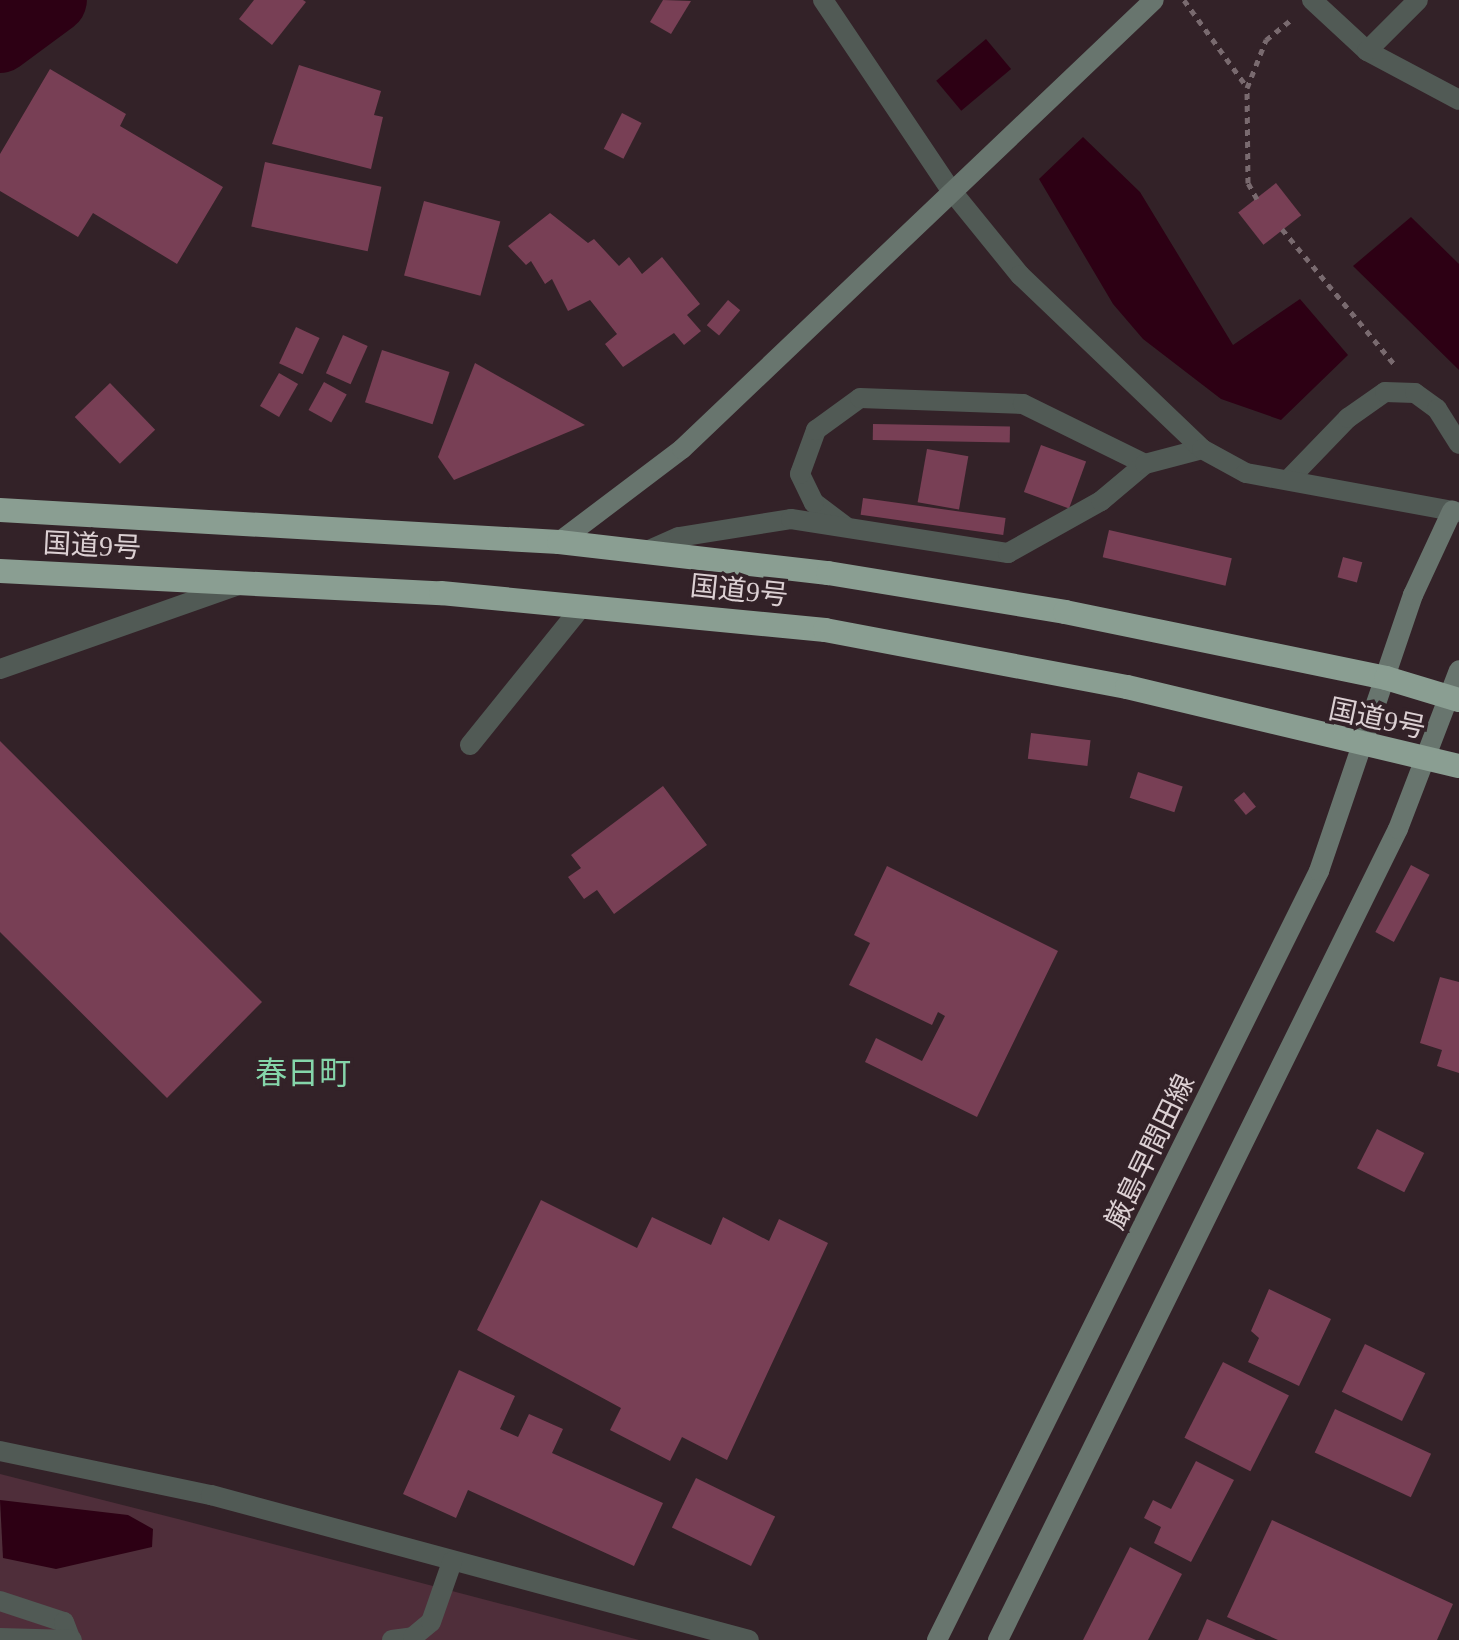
<!DOCTYPE html>
<meta charset="utf-8">
<style>
body{margin:0}
#map{position:relative;width:1459px;height:1640px;overflow:hidden;background:#332228;font-family:"Times New Roman","Noto Sans JP",serif}
div>[style]{position:absolute}
.green>*{inset:0;background:#4f2e3a}
.water>*{inset:0;background:#2d0014;transform-origin:0 0}
.river>*{height:66px;margin:-33px;padding:0 33px;transform-origin:33px;border-radius:33px;background:#2d0014}
.building>*{inset:0;background:#783f55;transform-origin:0 0}
.path>*{height:5px;margin-top:-2.5px;transform-origin:0;background:repeating-linear-gradient(90deg,#796a6f 0 6px,transparent 0 12px)}
.lane>*{height:20px;margin:-10px;padding:0 10px;transform-origin:10px;border-radius:10px;background:#515a55}
.street>*{height:20px;margin:-10px;padding:0 10px;transform-origin:10px;border-radius:10px;background:#515a55}
.secondary>*{height:20px;margin:-10px;padding:0 10px;transform-origin:10px;border-radius:10px;background:#68756e}
.highway>*{height:24px;margin:-12px;padding:0 12px;transform-origin:12px;border-radius:12px;background:#8a9e92}
span{translate:-50% -50%;white-space:nowrap;text-align:center;line-height:1.15;-webkit-text-stroke:7px #332228;paint-order:stroke}
.street-label{font-size:28px;color:#dcd0d3}
.quarter-label{font-size:32px;color:#85d5aa}
</style>
<div id="map">
<div class="green">
<i style="clip-path:polygon(0 1474px,178px 1519px,639px 1640px,0 1640px)"></i>
</div>
<div class="water">
<i style="left:986px;top:39px;width:39px;height:65px;rotate:50deg"></i>
<i style="clip-path:polygon(1083px 137px,1140px 192px,1233px 345px,1300px 299px,1348px 355px,1281px 420px,1221px 399px,1143px 339px,1113px 304px,1039px 179px)"></i>
<i style="clip-path:polygon(1411px 217px,1459px 264px,1459px 370px,1353px 266px)"></i>
<i style="clip-path:polygon(0 1500px,128px 1515px,153px 1529px,152px 1547px,56px 1569px,3px 1558px)"></i>
</div>
<div class="river">
<i style="left:0;top:40px;width:67px;rotate:-36.5deg"></i>
</div>
<div class="building">
<i style="clip-path:polygon(254px 0,303px 0,306px 2px,272px 45px,239px 19px)"></i>
<i style="clip-path:polygon(663px 0,691px 1px,671px 34px,650px 22px)"></i>
<i style="clip-path:polygon(299px 65px,381px 91px,374px 115px,383px 117px,371px 169px,272px 144px)"></i>
<i style="clip-path:polygon(50px 69px,126px 114px,120px 126px,223px 187px,177px 264px,93px 213px,78px 237px,0 191px,0 154px)"></i>
<i style="left:622px;top:113px;width:22px;height:40px;rotate:27deg"></i>
<i style="left:265px;top:162px;width:119px;height:66px;rotate:12deg"></i>
<i style="left:1276px;top:183px;width:41px;height:48px;rotate:52deg"></i>
<i style="left:424px;top:201px;width:79px;height:77px;rotate:15deg"></i>
<i style="clip-path:polygon(550px 213px,588px 243px,594px 239px,619px 266px,629px 257px,642px 274px,662px 257px,700px 304px,687px 315px,701px 331px,684px 345px,674px 333px,623px 367px,605px 344px,617px 334px,590px 300px,568px 311px,552px 279px,545px 284px,531px 261px,526px 265px,508px 246px)"></i>
<i style="left:728px;top:300px;width:16px;height:33px;rotate:40deg"></i>
<i style="left:296px;top:327px;width:26px;height:40px;rotate:25deg"></i>
<i style="left:343px;top:335px;width:27px;height:42px;rotate:24deg"></i>
<i style="left:382px;top:350px;width:71px;height:55px;rotate:18deg"></i>
<i style="clip-path:polygon(475px 363px,585px 425px,454px 480px,438px 457px)"></i>
<i style="left:279px;top:373px;width:22px;height:38px;rotate:30deg"></i>
<i style="left:324px;top:382px;width:26px;height:32px;rotate:29deg"></i>
<i style="left:110px;top:383px;width:65px;height:49px;rotate:46deg"></i>
<i style="left:873px;top:424px;width:137px;height:16px;rotate:1deg"></i>
<i style="left:1041px;top:445px;width:48px;height:50px;rotate:20deg"></i>
<i style="left:927px;top:449px;width:42px;height:54px;rotate:10deg"></i>
<i style="left:863px;top:498px;width:144px;height:17px;rotate:8deg"></i>
<i style="left:1109px;top:530px;width:126px;height:28px;rotate:13deg"></i>
<i style="left:1343px;top:557px;width:20px;height:21px;rotate:15deg"></i>
<i style="left:1031px;top:733px;width:60px;height:26px;rotate:7deg"></i>
<i style="clip-path:polygon(0 741px,262px 1002px,167px 1098px,0 932px)"></i>
<i style="left:1138px;top:772px;width:47px;height:27px;rotate:18deg"></i>
<i style="clip-path:polygon(663px 786px,707px 845px,614px 914px,597px 890px,584px 899px,568px 877px,581px 868px,571px 855px)"></i>
<i style="left:1244px;top:792px;width:19px;height:13px;rotate:51deg"></i>
<i style="left:1411px;top:865px;width:21px;height:76px;rotate:28deg"></i>
<i style="clip-path:polygon(887px 866px,1058px 951px,977px 1117px,865px 1062px,876px 1038px,922px 1061px,945px 1016px,938px 1012px,932px 1025px,849px 985px,870px 943px,854px 935px)"></i>
<i style="clip-path:polygon(1440px 977px,1459px 982px,1459px 1073px,1437px 1066px,1442px 1050px,1420px 1043px)"></i>
<i style="left:1377px;top:1129px;width:53px;height:44px;rotate:27deg"></i>
<i style="clip-path:polygon(541px 1200px,637px 1248px,652px 1217px,711px 1245px,723px 1217px,769px 1241px,779px 1219px,828px 1243px,727px 1460px,682px 1437px,670px 1461px,610px 1430px,621px 1408px,477px 1330px)"></i>
<i style="clip-path:polygon(1269px 1289px,1331px 1319px,1299px 1386px,1248px 1362px,1259px 1338px,1251px 1331px)"></i>
<i style="left:1365px;top:1344px;width:67px;height:53px;rotate:26deg"></i>
<i style="left:1223px;top:1362px;width:74px;height:85px;rotate:27deg"></i>
<i style="clip-path:polygon(459px 1370px,515px 1396px,500px 1429px,518px 1437px,529px 1414px,563px 1429px,552px 1453px,663px 1503px,634px 1566px,468px 1490px,456px 1518px,403px 1494px)"></i>
<i style="left:1335px;top:1409px;width:106px;height:48px;rotate:25deg"></i>
<i style="clip-path:polygon(1196px 1461px,1234px 1480px,1191px 1562px,1154px 1543px,1161px 1527px,1144px 1518px,1153px 1500px,1171px 1509px)"></i>
<i style="left:696px;top:1478px;width:88px;height:55px;rotate:26deg"></i>
<i style="clip-path:polygon(1272px 1520px,1453px 1604px,1437px 1640px,1278px 1640px,1227px 1617px)"></i>
<i style="clip-path:polygon(1130px 1547px,1182px 1574px,1148px 1640px,1083px 1640px)"></i>
<i style="clip-path:polygon(1207px 1619px,1256px 1640px,1198px 1640px)"></i>
</div>
<div class="path">
<i style="left:1184px;top:0;width:107px;rotate:54.1deg"></i>
<i style="left:1257px;top:199px;width:18px;rotate:-119deg"></i>
<i style="left:1248px;top:183px;width:95px;rotate:-90.6deg"></i>
<i style="left:1247px;top:88px;width:52px;rotate:-68.4deg"></i>
<i style="left:1266px;top:40px;width:35px;rotate:-39deg"></i>
<i style="left:1282px;top:229px;width:175px;rotate:50.3deg"></i>
</div>
<div class="lane">
<i style="left:1289px;top:479px;width:85px;rotate:-46deg"></i>
<i style="left:1348px;top:418px;width:45px;rotate:-35.1deg"></i>
<i style="left:1385px;top:392px;width:30px;rotate:2deg"></i>
<i style="left:1415px;top:393px;width:27px;rotate:36deg"></i>
<i style="left:1437px;top:409px;width:41px;rotate:57.8deg"></i>
<i style="left:845px;top:526px;width:39px;rotate:-143deg"></i>
<i style="left:814px;top:503px;width:32px;rotate:-116deg"></i>
<i style="left:800px;top:474px;width:47px;rotate:-70deg"></i>
<i style="left:816px;top:430px;width:54px;rotate:-36deg"></i>
<i style="left:860px;top:398px;width:163px;rotate:2.1deg"></i>
<i style="left:1023px;top:404px;width:136px;rotate:26.2deg"></i>
<i style="left:645px;top:552px;width:37px;rotate:-24deg"></i>
<i style="left:679px;top:537px;width:113px;rotate:-9.1deg"></i>
<i style="left:791px;top:519px;width:220px;rotate:8.9deg"></i>
<i style="left:1008px;top:553px;width:107px;rotate:-29.2deg"></i>
<i style="left:1101px;top:501px;width:57px;rotate:-40.1deg"></i>
<i style="left:1145px;top:464px;width:59px;rotate:-14.7deg"></i>
<i style="left:470px;top:745px;width:180px;rotate:-51.1deg"></i>
</div>
<div class="street">
<i style="left:823px;top:0;width:228px;rotate:56.1deg"></i>
<i style="left:950px;top:189px;width:111px;rotate:50.9deg"></i>
<i style="left:1020px;top:275px;width:252px;rotate:43.7deg"></i>
<i style="left:1202px;top:449px;width:50px;rotate:28.6deg"></i>
<i style="left:1246px;top:473px;width:217px;rotate:10.4deg"></i>
<i style="left:1312px;top:0;width:75px;rotate:42.8deg"></i>
<i style="left:1367px;top:51px;width:104px;rotate:28deg"></i>
<i style="left:1367px;top:51px;width:72px;rotate:-45deg"></i>
<i style="left:0;top:669px;width:252px;rotate:-19.4deg"></i>
<i style="left:0;top:1451px;width:216px;rotate:11.8deg"></i>
<i style="left:211px;top:1495px;width:557px;rotate:15.08deg"></i>
<i style="left:0;top:1601px;width:67px;rotate:18.2deg"></i>
<i style="left:64px;top:1622px;width:19px;rotate:69deg"></i>
<i style="left:0;top:1638px;width:72px;rotate:1.6deg"></i>
<i style="left:392px;top:1640px;width:21px;rotate:-8deg"></i>
<i style="left:413px;top:1637px;width:23px;rotate:-40deg"></i>
<i style="left:431px;top:1622px;width:64px;rotate:-70.7deg"></i>
</div>
<div class="secondary">
<i style="left:559px;top:542px;width:154px;rotate:-37.1deg"></i>
<i style="left:682px;top:449px;width:651px;rotate:-43.57deg"></i>
<i style="left:937px;top:1640px;width:859px;rotate:-63.58deg"></i>
<i style="left:1319px;top:871px;width:292px;rotate:-71.2deg"></i>
<i style="left:1413px;top:595px;width:93px;rotate:-65.1deg"></i>
<i style="left:998px;top:1640px;width:904px;rotate:-63.75deg"></i>
<i style="left:1398px;top:829px;width:170px;rotate:-69deg"></i>
</div>
<div class="highway">
<i style="left:0;top:510px;width:560px;rotate:3.28deg"></i>
<i style="left:559px;top:542px;width:271px;rotate:6.6deg"></i>
<i style="left:828px;top:573px;width:240px;rotate:9.3deg"></i>
<i style="left:1065px;top:612px;width:328px;rotate:11.6deg"></i>
<i style="left:1386px;top:678px;width:76px;rotate:16.8deg"></i>
<i style="left:0;top:571px;width:442px;rotate:2.9deg"></i>
<i style="left:441px;top:593px;width:386px;rotate:5.5deg"></i>
<i style="left:825px;top:630px;width:307px;rotate:10.7deg"></i>
<i style="left:1127px;top:687px;width:341px;rotate:13.4deg"></i>
</div>
<div class="street-label">
<span style="left:92px;top:546px;rotate:3deg">国道9号</span>
<span style="left:739px;top:591px;rotate:6deg">国道9号</span>
<span style="left:1377px;top:719px;rotate:12deg">国道9号</span>
<span style="left:1150px;top:1152px;rotate:-64deg">厳島早間田線</span>
</div>
<div class="quarter-label">
<span style="left:303px;top:1073px">春日町</span>
</div>
</div>
